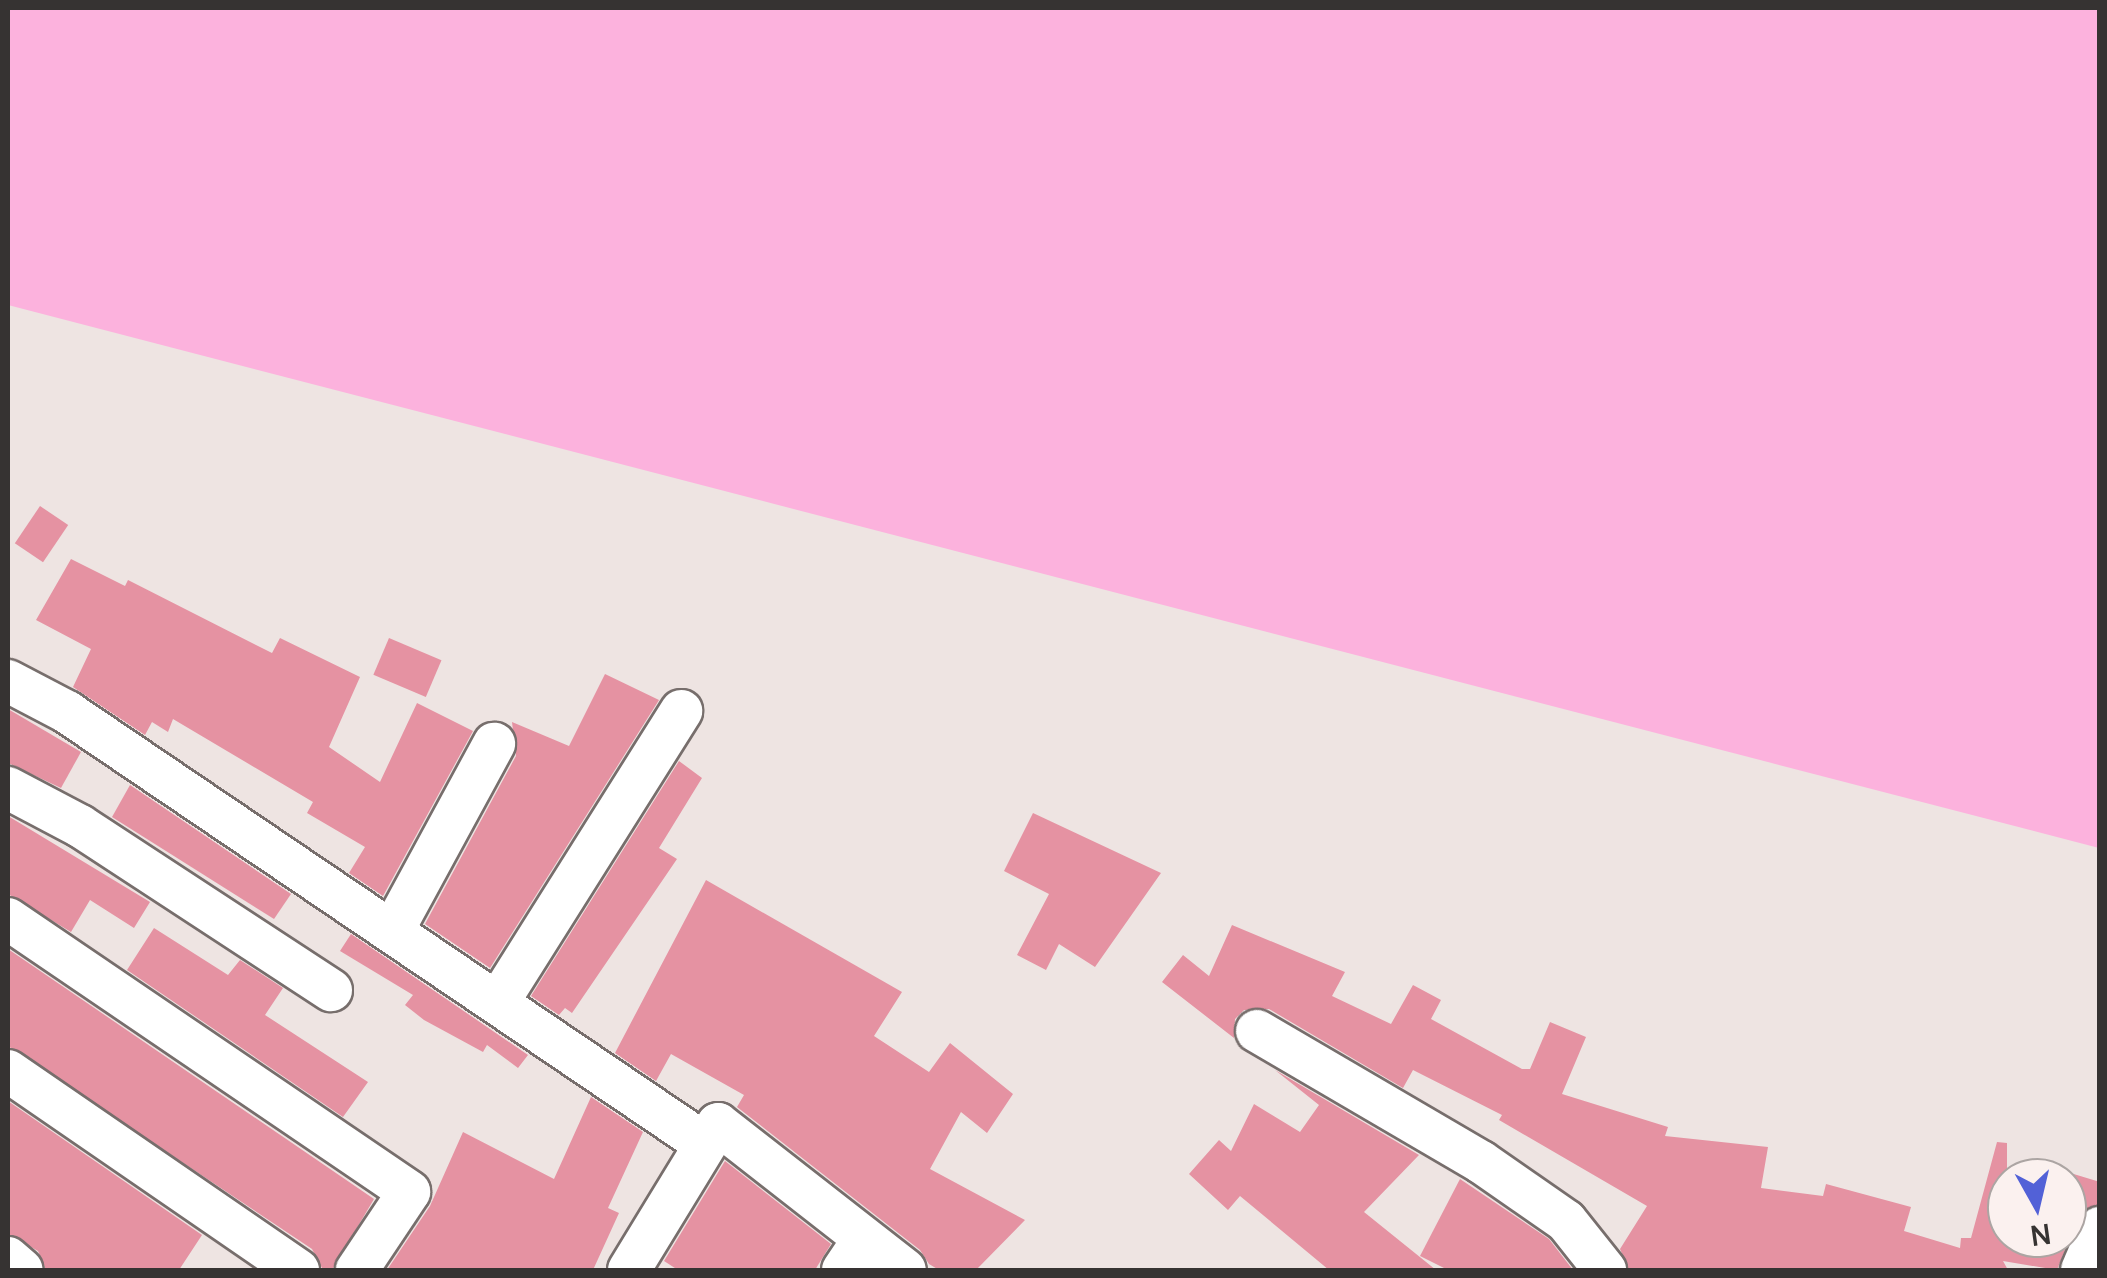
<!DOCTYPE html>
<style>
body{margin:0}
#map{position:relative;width:2107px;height:1278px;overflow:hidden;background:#eee4e2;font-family:Manrope,sans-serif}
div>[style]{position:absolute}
.water>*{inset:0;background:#fcb2dd}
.building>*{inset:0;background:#e592a2;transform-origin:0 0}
.roads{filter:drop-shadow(2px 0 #776e6c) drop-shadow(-2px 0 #776e6c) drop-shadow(0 2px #776e6c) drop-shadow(0 -2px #776e6c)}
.minor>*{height:42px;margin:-21px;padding:0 21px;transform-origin:21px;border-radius:21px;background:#fff}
span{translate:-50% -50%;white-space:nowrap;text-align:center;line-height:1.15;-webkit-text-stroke:8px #fbf1ef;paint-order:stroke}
.frame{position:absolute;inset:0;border:10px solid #363332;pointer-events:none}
.north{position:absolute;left:1987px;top:1158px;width:100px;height:100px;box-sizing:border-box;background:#fbf1ef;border:2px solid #aca5a3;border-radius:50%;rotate:172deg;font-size:28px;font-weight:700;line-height:40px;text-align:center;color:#363332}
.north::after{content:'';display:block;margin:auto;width:35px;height:45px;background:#5261d7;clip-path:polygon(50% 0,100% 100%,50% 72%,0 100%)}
</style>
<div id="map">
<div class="water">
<i style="clip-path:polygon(8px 8px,2099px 8px,2099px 848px,8px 305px)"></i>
</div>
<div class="building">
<i style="left:40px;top:506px;width:34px;height:45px;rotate:34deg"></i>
<i style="clip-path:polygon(71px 559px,125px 586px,128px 580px,272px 653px,280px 638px,360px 677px,329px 747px,380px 782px,417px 703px,473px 731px,383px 896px,349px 873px,365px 847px,307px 813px,313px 802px,173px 719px,168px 732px,152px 722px,145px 735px,73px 687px,91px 649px,36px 620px)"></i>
<i style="left:389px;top:638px;width:57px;height:40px;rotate:23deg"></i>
<i style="clip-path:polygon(605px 674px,659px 700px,490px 968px,425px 924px,516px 756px,512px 722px,569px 746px)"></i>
<i style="clip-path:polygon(8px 709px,81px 752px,61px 788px,8px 763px)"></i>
<i style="clip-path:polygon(679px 761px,702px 778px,659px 848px,677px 859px,572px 1013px,565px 1008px,559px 1015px,531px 996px)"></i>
<i style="clip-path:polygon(130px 785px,291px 894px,274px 919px,112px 817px)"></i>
<i style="clip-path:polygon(1033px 813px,1161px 873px,1095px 967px,1059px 944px,1046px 970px,1017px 955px,1049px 894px,1004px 871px)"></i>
<i style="clip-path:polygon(8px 816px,150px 902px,134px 928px,90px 900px,71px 932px,8px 894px)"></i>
<i style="clip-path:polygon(706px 880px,902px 992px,874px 1036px,929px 1072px,950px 1043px,1013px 1094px,987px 1133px,961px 1112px,930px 1169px,1025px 1220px,976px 1270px,939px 1270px,929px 1264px,920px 1250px,737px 1107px,744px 1095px,671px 1054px,656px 1081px,615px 1053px)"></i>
<i style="clip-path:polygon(1232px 925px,1345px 972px,1332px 996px,1391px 1024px,1413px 985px,1441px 1000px,1431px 1019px,1522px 1069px,1530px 1069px,1550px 1022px,1586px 1037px,1562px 1094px,1668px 1127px,1665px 1136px,1768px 1147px,1761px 1188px,1823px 1196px,1826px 1184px,1911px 1207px,1904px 1231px,1960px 1248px,1961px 1238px,1971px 1238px,1997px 1142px,2007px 1143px,2007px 1238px,2067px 1238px,2067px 1172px,2100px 1182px,2100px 1203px,2078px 1217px,2057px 1270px,2003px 1261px,2008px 1270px,1629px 1270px,1620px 1249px,1647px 1206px,1499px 1120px,1502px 1115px,1413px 1070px,1403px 1088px,1269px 1009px,1244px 1010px,1235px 1019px,1234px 1038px,1162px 982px,1183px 955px,1209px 976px)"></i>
<i style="clip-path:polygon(154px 928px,228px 975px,240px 960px,283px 988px,265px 1015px,368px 1082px,343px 1117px,127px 970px)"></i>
<i style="clip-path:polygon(351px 934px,528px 1055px,518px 1068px,487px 1045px,483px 1052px,424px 1020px,405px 1005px,413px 995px,340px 951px)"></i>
<i style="clip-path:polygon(8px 949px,374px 1199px,332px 1270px,323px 1270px,312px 1249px,8px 1046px)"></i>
<i style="clip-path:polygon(1275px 1070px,1419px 1155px,1364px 1212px,1436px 1270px,1329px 1270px,1240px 1196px,1228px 1210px,1189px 1174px,1219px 1140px,1231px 1151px,1254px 1104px,1300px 1132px,1319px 1105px)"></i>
<i style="clip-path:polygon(591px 1097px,643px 1132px,608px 1208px,619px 1213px,593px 1270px,387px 1270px,430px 1206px,463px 1132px,554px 1179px)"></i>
<i style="clip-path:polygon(8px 1101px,202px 1235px,179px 1270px,46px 1270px,38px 1251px,8px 1234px)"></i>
<i style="clip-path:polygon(725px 1161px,831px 1244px,815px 1270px,678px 1270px,664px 1261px)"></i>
<i style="clip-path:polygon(1460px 1179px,1549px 1239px,1573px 1270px,1448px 1270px,1420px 1256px)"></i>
</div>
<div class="roads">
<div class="minor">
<i style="left:8px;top:681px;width:67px;rotate:27.7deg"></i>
<i style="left:67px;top:712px;width:770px;rotate:34.1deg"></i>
<i style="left:8px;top:788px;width:81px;rotate:27.8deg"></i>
<i style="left:80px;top:826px;width:300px;rotate:33.2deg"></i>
<i style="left:8px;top:919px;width:485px;rotate:34.2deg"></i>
<i style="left:409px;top:1192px;width:94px;rotate:123.7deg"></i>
<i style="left:393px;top:930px;width:212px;rotate:-61.5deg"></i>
<i style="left:498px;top:1002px;width:344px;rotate:-57.8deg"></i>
<i style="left:1257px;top:1031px;width:259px;rotate:30.3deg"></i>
<i style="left:1481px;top:1162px;width:103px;rotate:34.8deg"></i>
<i style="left:1566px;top:1221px;width:63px;rotate:51.5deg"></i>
<i style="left:8px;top:1071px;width:352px;rotate:34.5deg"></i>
<i style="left:8px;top:1258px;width:18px;rotate:41deg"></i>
<i style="left:629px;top:1270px;width:171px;rotate:-58.6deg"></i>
<i style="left:718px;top:1124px;width:237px;rotate:38deg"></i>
<i style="left:843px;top:1270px;width:37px;rotate:-56deg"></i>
<i style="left:2082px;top:1270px;width:46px;rotate:-66.8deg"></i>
</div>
</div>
<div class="frame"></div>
<div class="north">N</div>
</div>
